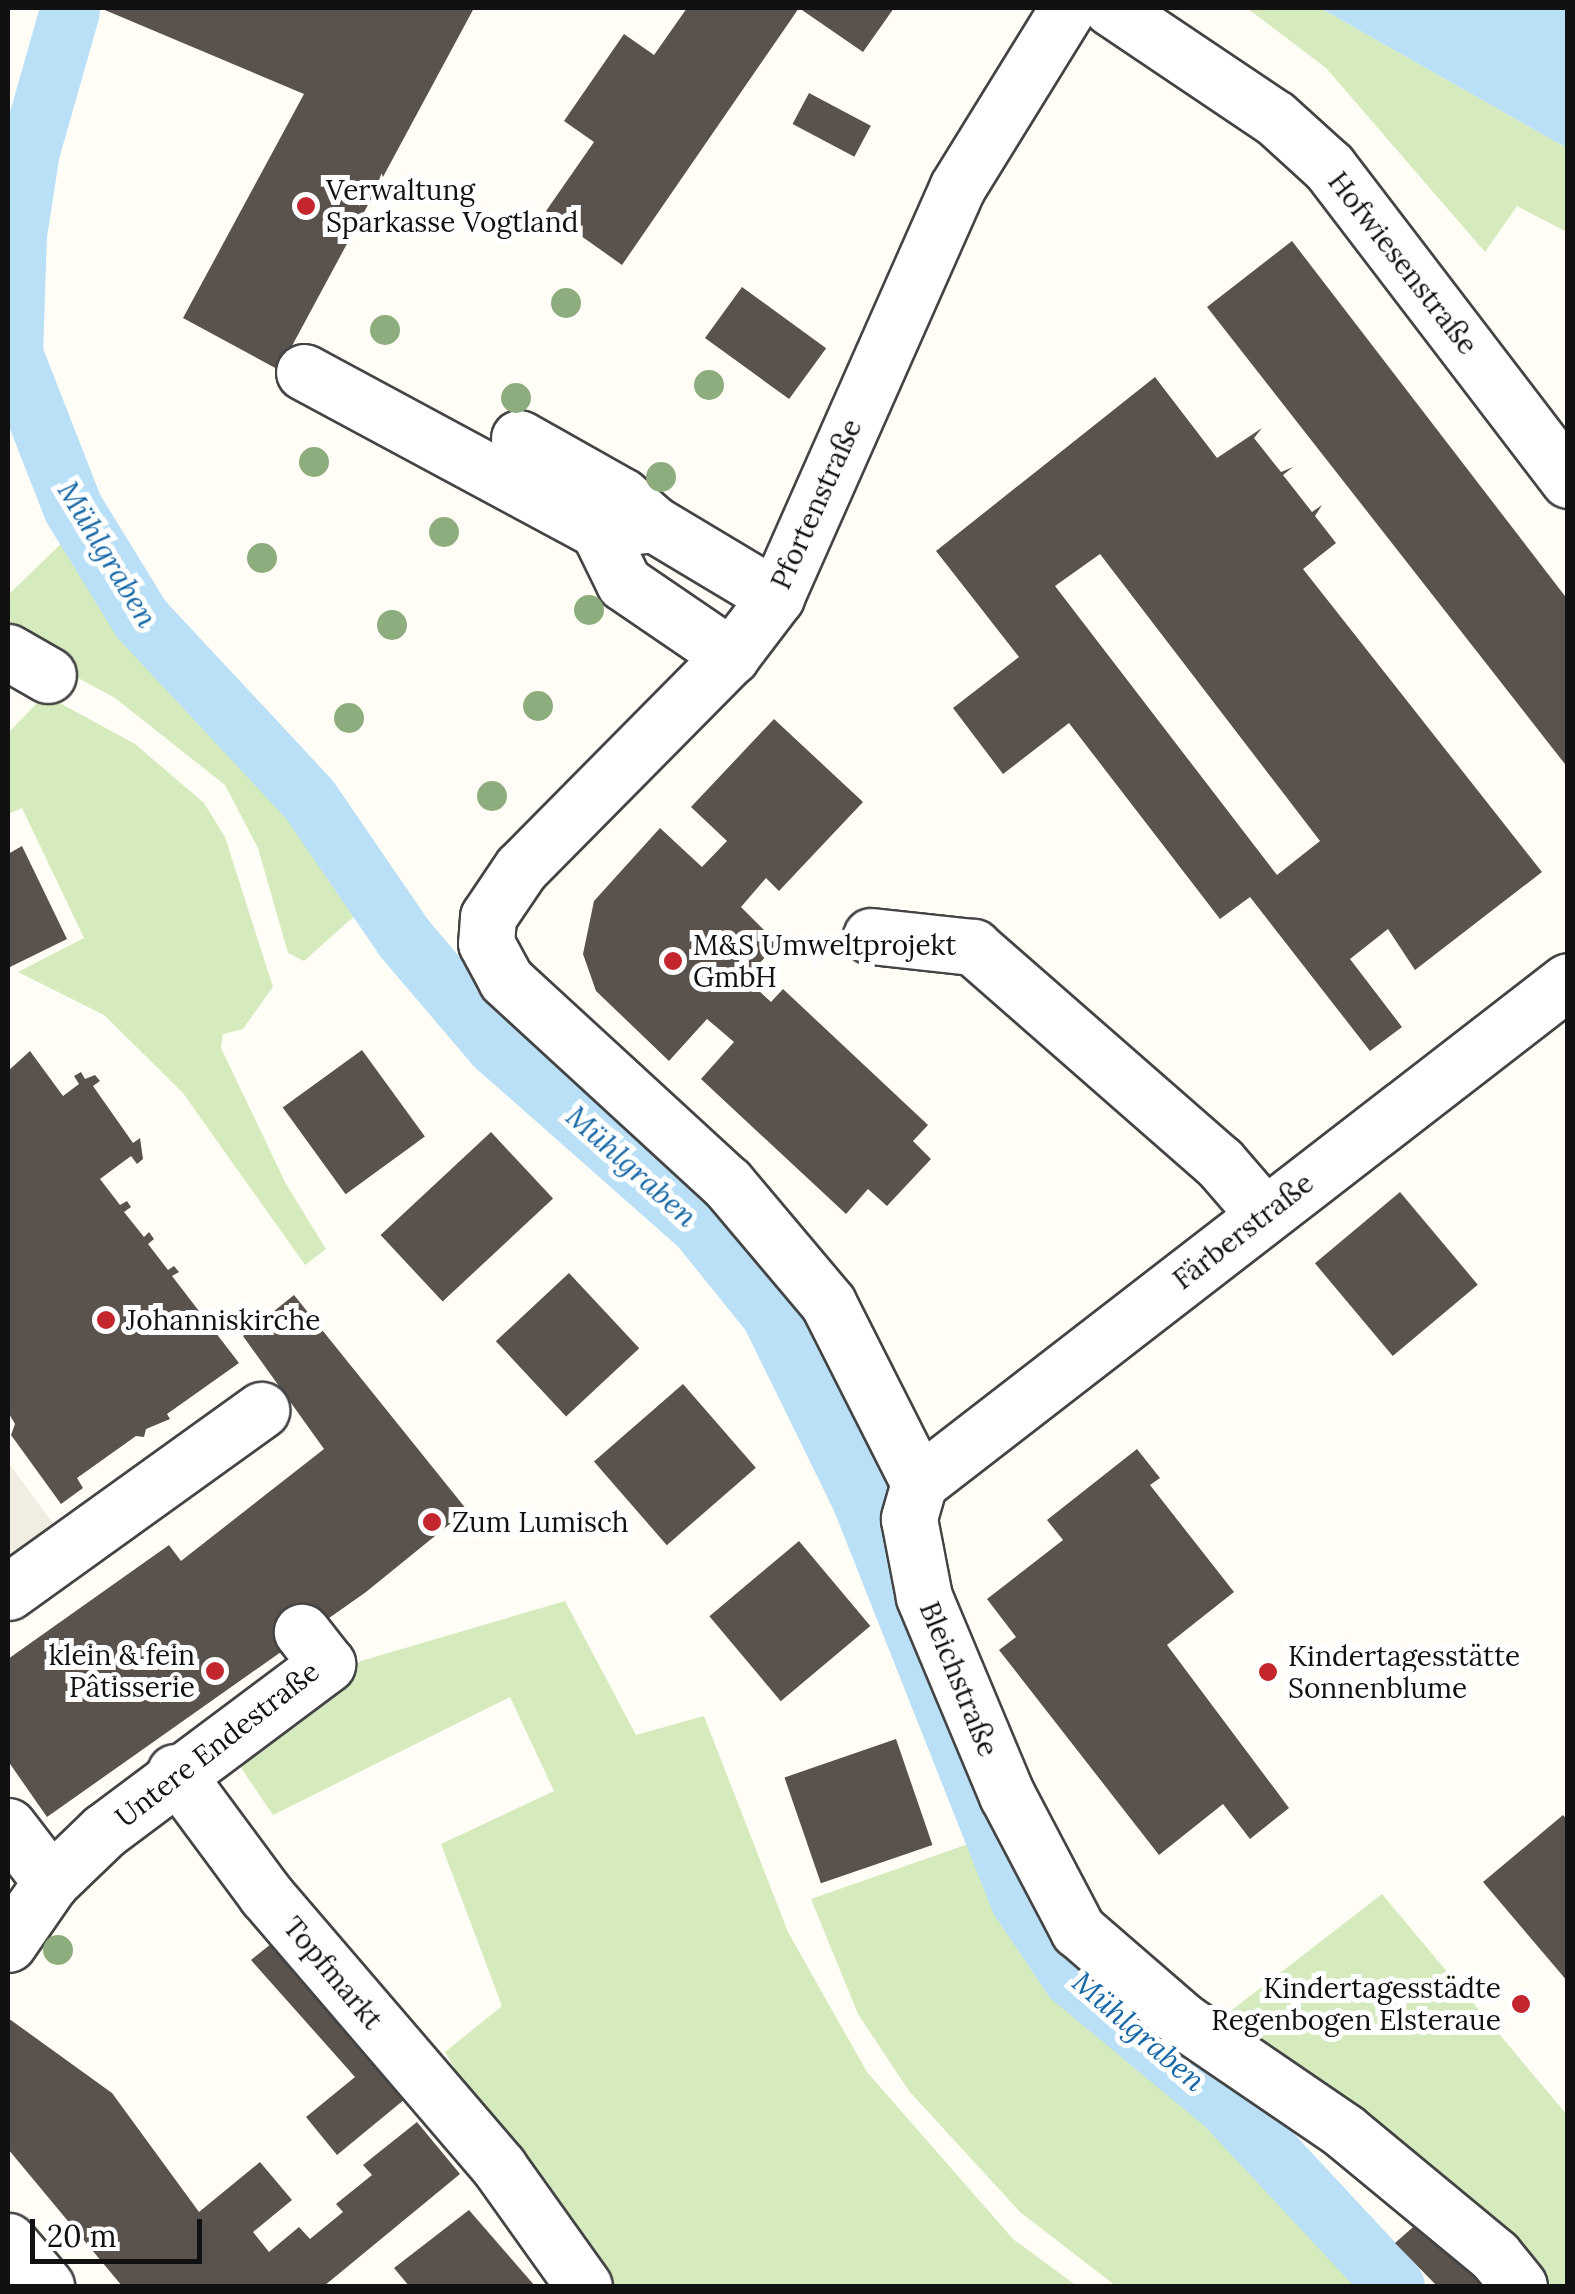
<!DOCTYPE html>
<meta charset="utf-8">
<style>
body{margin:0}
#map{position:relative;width:1575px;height:2294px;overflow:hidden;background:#fffdf5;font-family:Lora,serif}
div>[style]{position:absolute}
.green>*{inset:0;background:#d5ebbd}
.plaza>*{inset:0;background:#f1ede2}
.water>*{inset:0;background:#b9e0f7}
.canal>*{height:60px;margin:-30px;padding:0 30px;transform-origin:30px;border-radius:30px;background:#b9e0f7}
.building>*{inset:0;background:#5a524d;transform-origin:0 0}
.roads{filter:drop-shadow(2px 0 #444) drop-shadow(-2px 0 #444) drop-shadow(0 2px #444) drop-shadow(0 -2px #444)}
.minor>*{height:55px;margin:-27.5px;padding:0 27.5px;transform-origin:27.5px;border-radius:27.5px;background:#fff}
.trees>*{width:30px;height:30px;margin:-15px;border-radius:50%;background:#8dad7f}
.dots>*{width:28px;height:28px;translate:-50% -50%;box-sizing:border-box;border:5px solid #fff;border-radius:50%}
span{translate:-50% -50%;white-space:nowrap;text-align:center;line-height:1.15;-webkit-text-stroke:10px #fff;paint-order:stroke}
.poi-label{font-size:28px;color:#111}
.left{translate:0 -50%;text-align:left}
.right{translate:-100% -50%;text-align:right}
.street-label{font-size:28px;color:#111}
.water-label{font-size:30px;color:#1768a6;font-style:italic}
.frame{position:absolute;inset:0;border:10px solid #111;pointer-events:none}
.scale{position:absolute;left:30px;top:2219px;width:172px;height:45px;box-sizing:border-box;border:5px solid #111;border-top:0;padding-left:12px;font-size:30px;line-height:35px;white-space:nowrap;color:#111;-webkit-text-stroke:8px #fff;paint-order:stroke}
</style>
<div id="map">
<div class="green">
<i style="clip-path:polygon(1247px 8px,1320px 8px,1567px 148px,1567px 232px,1517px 206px,1485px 252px,1326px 68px)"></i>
<i style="clip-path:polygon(68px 537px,170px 679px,308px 820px,369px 903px,304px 961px,288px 953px,258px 848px,225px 785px,115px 698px,8px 640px,8px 595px)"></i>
<i style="clip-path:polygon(45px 695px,135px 744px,204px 803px,225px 837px,273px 987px,243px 1029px,223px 1034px,221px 1048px,286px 1184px,326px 1249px,305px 1265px,183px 1093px,104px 1015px,18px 972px,84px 938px,22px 808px,8px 814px,8px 733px)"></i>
<i style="clip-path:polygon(565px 1601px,636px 1735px,704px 1716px,788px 1932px,867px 2072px,1013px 2239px,1077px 2286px,601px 2286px,506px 2156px,445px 2052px,502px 2006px,441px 1844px,554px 1791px,510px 1697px,273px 1815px,231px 1753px,361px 1661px)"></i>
<i style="clip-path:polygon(974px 1842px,1027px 1946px,1103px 2029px,1222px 2126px,1374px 2286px,1116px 2286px,1020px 2212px,909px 2091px,858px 2014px,811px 1899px)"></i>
<i style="clip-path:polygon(1382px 1894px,1567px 2115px,1567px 2286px,1528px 2286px,1214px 2024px)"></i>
</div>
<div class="plaza">
<i style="clip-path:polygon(8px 1462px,54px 1525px,8px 1558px)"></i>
</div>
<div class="water">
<i style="clip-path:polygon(1320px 8px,1567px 8px,1567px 148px)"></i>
</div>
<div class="canal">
<i style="left:70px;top:11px;width:146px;rotate:105.9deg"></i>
<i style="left:30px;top:151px;width:85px;rotate:98.8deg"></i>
<i style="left:17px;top:235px;width:119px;rotate:91.9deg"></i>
<i style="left:13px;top:354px;width:165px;rotate:68.7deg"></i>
<i style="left:73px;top:508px;width:132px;rotate:58.4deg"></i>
<i style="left:142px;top:620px;width:245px;rotate:47deg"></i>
<i style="left:309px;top:799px;width:168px;rotate:55.6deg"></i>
<i style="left:404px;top:938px;width:142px;rotate:49.6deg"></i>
<i style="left:496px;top:1046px;width:272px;rotate:41.4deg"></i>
<i style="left:700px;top:1226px;width:113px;rotate:51.1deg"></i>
<i style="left:771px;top:1314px;width:207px;rotate:63.9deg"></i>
<i style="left:862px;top:1500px;width:431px;rotate:68.4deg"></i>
<i style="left:1021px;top:1901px;width:93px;rotate:56deg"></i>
<i style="left:1073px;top:1978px;width:200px;rotate:39.7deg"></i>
<i style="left:1227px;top:2106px;width:246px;rotate:47deg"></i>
</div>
<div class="building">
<i style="clip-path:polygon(100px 8px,474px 8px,279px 370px,183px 318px,304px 94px)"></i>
<i style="clip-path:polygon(687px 8px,799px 8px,622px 265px,546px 211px,594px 142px,564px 121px,624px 34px,654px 55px)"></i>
<i style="clip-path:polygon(799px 8px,894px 8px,863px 52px)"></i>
<i style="left:809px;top:93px;width:70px;height:35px;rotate:28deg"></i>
<i style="clip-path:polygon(1292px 241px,1568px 600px,1568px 768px,1207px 307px)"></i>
<i style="left:742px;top:287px;width:104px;height:63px;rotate:36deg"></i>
<i style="clip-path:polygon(evenodd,1155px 377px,1217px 458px,1262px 428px,1254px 438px,1281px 472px,1293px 467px,1283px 475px,1312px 512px,1322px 505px,1315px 516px,1336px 543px,1303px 569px,1542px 872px,1415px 970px,1388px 929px,1350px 959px,1402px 1027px,1370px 1051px,1250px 897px,1220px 919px,1069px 723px,1003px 774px,953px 708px,1019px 657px,936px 551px,1155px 377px,1100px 554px,1320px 841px,1277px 875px,1055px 586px,1100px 554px)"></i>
<i style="clip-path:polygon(774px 719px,863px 802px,779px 891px,766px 878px,741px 907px,778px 944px,745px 978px,771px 1002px,783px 989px,928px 1125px,913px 1141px,931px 1159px,887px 1206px,868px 1189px,846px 1214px,701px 1079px,734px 1042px,707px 1019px,669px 1061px,596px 991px,583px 954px,594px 901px,660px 828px,702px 867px,727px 841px,691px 807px)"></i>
<i style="clip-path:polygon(22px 846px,67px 939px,8px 968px,8px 854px)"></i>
<i style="left:362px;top:1050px;width:107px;height:98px;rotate:54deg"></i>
<i style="clip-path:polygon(30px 1051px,63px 1096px,79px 1084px,74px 1076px,81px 1072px,85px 1079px,95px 1075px,100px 1081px,93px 1086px,133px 1143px,140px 1138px,143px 1159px,137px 1164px,131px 1156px,100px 1179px,120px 1205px,127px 1201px,131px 1207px,124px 1212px,144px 1237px,149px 1232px,154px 1239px,148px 1244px,168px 1270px,174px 1266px,179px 1272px,172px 1276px,239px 1363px,167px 1414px,170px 1419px,146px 1429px,144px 1437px,136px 1436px,77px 1478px,83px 1488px,61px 1504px,11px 1435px,15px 1424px,8px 1412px,8px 1071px)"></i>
<i style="left:491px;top:1132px;width:91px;height:151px;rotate:47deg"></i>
<i style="left:1400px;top:1192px;width:121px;height:111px;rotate:50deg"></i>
<i style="left:569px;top:1273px;width:103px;height:100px;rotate:47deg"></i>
<i style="clip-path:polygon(294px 1295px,467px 1510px,366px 1592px,47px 1817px,8px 1761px,8px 1659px,169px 1545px,181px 1561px,324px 1449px,243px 1336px)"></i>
<i style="left:683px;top:1384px;width:111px;height:118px;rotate:49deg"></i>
<i style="clip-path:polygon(1137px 1449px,1160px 1478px,1150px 1485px,1234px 1592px,1167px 1645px,1289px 1808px,1250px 1839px,1223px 1804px,1159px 1855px,999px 1650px,1016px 1637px,987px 1599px,1063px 1540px,1047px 1520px)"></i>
<i style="left:799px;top:1541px;width:111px;height:117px;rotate:50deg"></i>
<i style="left:896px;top:1739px;width:112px;height:118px;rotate:71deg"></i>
<i style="clip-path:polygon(1563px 1815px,1568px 1821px,1568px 1982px,1483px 1882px)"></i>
<i style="clip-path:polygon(276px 1940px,405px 2099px,337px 2155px,306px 2117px,355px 2077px,251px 1960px)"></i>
<i style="clip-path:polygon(8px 2018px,112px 2093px,199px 2212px,260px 2162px,292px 2200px,253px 2232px,269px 2252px,299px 2227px,310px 2239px,343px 2212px,336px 2204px,372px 2175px,363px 2165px,417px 2122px,460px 2174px,324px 2286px,122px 2286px,8px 2149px)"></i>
<i style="clip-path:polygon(469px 2210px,535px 2286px,409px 2286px,394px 2268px)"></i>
<i style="clip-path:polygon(1429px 2213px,1501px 2286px,1437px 2286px,1395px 2243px)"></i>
</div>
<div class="roads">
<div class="minor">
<i style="left:1068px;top:8px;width:211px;rotate:121.7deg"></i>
<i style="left:957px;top:188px;width:447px;rotate:113.9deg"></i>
<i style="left:776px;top:597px;width:74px;rotate:127.3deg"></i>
<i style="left:731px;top:656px;width:298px;rotate:134.7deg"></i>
<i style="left:521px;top:868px;width:59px;rotate:124deg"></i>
<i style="left:488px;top:917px;width:26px;rotate:94deg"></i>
<i style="left:486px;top:943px;width:42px;rotate:61.6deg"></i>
<i style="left:506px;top:980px;width:300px;rotate:42.6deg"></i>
<i style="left:727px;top:1183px;width:157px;rotate:49.9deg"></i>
<i style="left:828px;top:1303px;width:202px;rotate:63.2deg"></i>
<i style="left:919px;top:1483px;width:37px;rotate:106deg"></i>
<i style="left:909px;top:1519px;width:79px;rotate:79.1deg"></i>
<i style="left:924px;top:1597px;width:215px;rotate:67.3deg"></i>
<i style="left:1007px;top:1795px;width:153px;rotate:62.3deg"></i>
<i style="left:1078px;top:1930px;width:139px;rotate:40.9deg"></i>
<i style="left:1183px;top:2021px;width:195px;rotate:34.3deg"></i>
<i style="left:1344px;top:2131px;width:196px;rotate:39.6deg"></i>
<i style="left:1495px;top:2256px;width:38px;rotate:51deg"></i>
<i style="left:1111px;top:8px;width:197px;rotate:33.9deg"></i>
<i style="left:1275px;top:118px;width:73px;rotate:42.2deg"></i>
<i style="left:1329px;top:167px;width:394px;rotate:52.6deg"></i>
<i style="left:304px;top:372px;width:334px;rotate:28.3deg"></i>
<i style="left:598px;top:530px;width:56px;rotate:-6.1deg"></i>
<i style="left:654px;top:524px;width:142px;rotate:30.9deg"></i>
<i style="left:519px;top:438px;width:118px;rotate:29.4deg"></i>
<i style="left:622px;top:496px;width:43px;rotate:41.2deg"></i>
<i style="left:598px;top:530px;width:59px;rotate:63.9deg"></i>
<i style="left:624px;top:583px;width:130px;rotate:34.3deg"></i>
<i style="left:8px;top:652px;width:46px;rotate:29.9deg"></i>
<i style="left:871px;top:936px;width:103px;rotate:6.2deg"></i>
<i style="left:973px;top:947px;width:327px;rotate:41.2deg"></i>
<i style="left:1219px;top:1162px;width:69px;rotate:49.1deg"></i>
<i style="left:919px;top:1483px;width:820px;rotate:-37.72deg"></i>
<i style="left:8px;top:1592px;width:312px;rotate:-35.7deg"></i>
<i style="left:175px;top:1772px;width:153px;rotate:53.5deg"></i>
<i style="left:266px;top:1895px;width:358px;rotate:49.4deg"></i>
<i style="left:499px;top:2167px;width:146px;rotate:54.5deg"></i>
<i style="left:8px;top:1826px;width:71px;rotate:52.5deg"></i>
<i style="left:8px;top:1944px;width:75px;rotate:-55.3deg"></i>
<i style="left:51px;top:1882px;width:74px;rotate:-43.9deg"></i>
<i style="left:104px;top:1831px;width:279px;rotate:-36.8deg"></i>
<i style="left:327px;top:1664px;width:41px;rotate:-128deg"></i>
<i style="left:8px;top:2241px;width:59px;rotate:49.8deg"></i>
</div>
</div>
<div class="trees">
<i style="left:566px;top:303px"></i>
<i style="left:385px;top:330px"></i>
<i style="left:709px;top:385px"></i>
<i style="left:516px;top:398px"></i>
<i style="left:314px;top:462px"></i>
<i style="left:661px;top:477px"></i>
<i style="left:444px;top:532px"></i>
<i style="left:262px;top:558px"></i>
<i style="left:589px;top:610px"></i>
<i style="left:392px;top:625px"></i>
<i style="left:538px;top:706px"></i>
<i style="left:349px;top:718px"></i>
<i style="left:492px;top:796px"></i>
<i style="left:58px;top:1950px"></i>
</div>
<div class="dots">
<i style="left:306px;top:206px;background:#c4262e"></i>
<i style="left:673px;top:961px;background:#c4262e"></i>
<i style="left:106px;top:1320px;background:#c4262e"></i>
<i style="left:432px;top:1522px;background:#c4262e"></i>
<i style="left:215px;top:1671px;background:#c4262e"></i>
<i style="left:1268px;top:1672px;background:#c4262e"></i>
<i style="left:1521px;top:2004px;background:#c4262e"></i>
</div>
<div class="poi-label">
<span class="left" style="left:326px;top:206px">Verwaltung<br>Sparkasse Vogtland</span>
<span class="left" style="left:693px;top:961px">M&amp;S Umweltprojekt<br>GmbH</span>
<span class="left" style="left:126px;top:1320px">Johanniskirche</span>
<span class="left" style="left:452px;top:1522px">Zum Lumisch</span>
<span class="right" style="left:195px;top:1671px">klein &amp; fein<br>Pâtisserie</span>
<span class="left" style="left:1288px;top:1672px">Kindertagesstätte<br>Sonnenblume</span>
<span class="right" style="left:1501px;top:2004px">Kindertagesstädte<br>Regenbogen Elsteraue</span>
</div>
<div class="street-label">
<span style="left:1403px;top:263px;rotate:52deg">Hofwiesenstraße</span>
<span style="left:816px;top:504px;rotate:-66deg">Pfortenstraße</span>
<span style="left:1243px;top:1231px;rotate:-38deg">Färberstraße</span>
<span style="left:959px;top:1679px;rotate:68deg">Bleichstraße</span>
<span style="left:217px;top:1744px;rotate:-38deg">Untere Endestraße</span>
<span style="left:333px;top:1973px;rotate:50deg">Topfmarkt</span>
</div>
<div class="water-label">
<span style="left:108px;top:554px;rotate:59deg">Mühlgraben</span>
<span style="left:632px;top:1166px;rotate:42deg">Mühlgraben</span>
<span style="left:1139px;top:2031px;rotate:41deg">Mühlgraben</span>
</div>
<div class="frame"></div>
<div class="scale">20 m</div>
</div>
